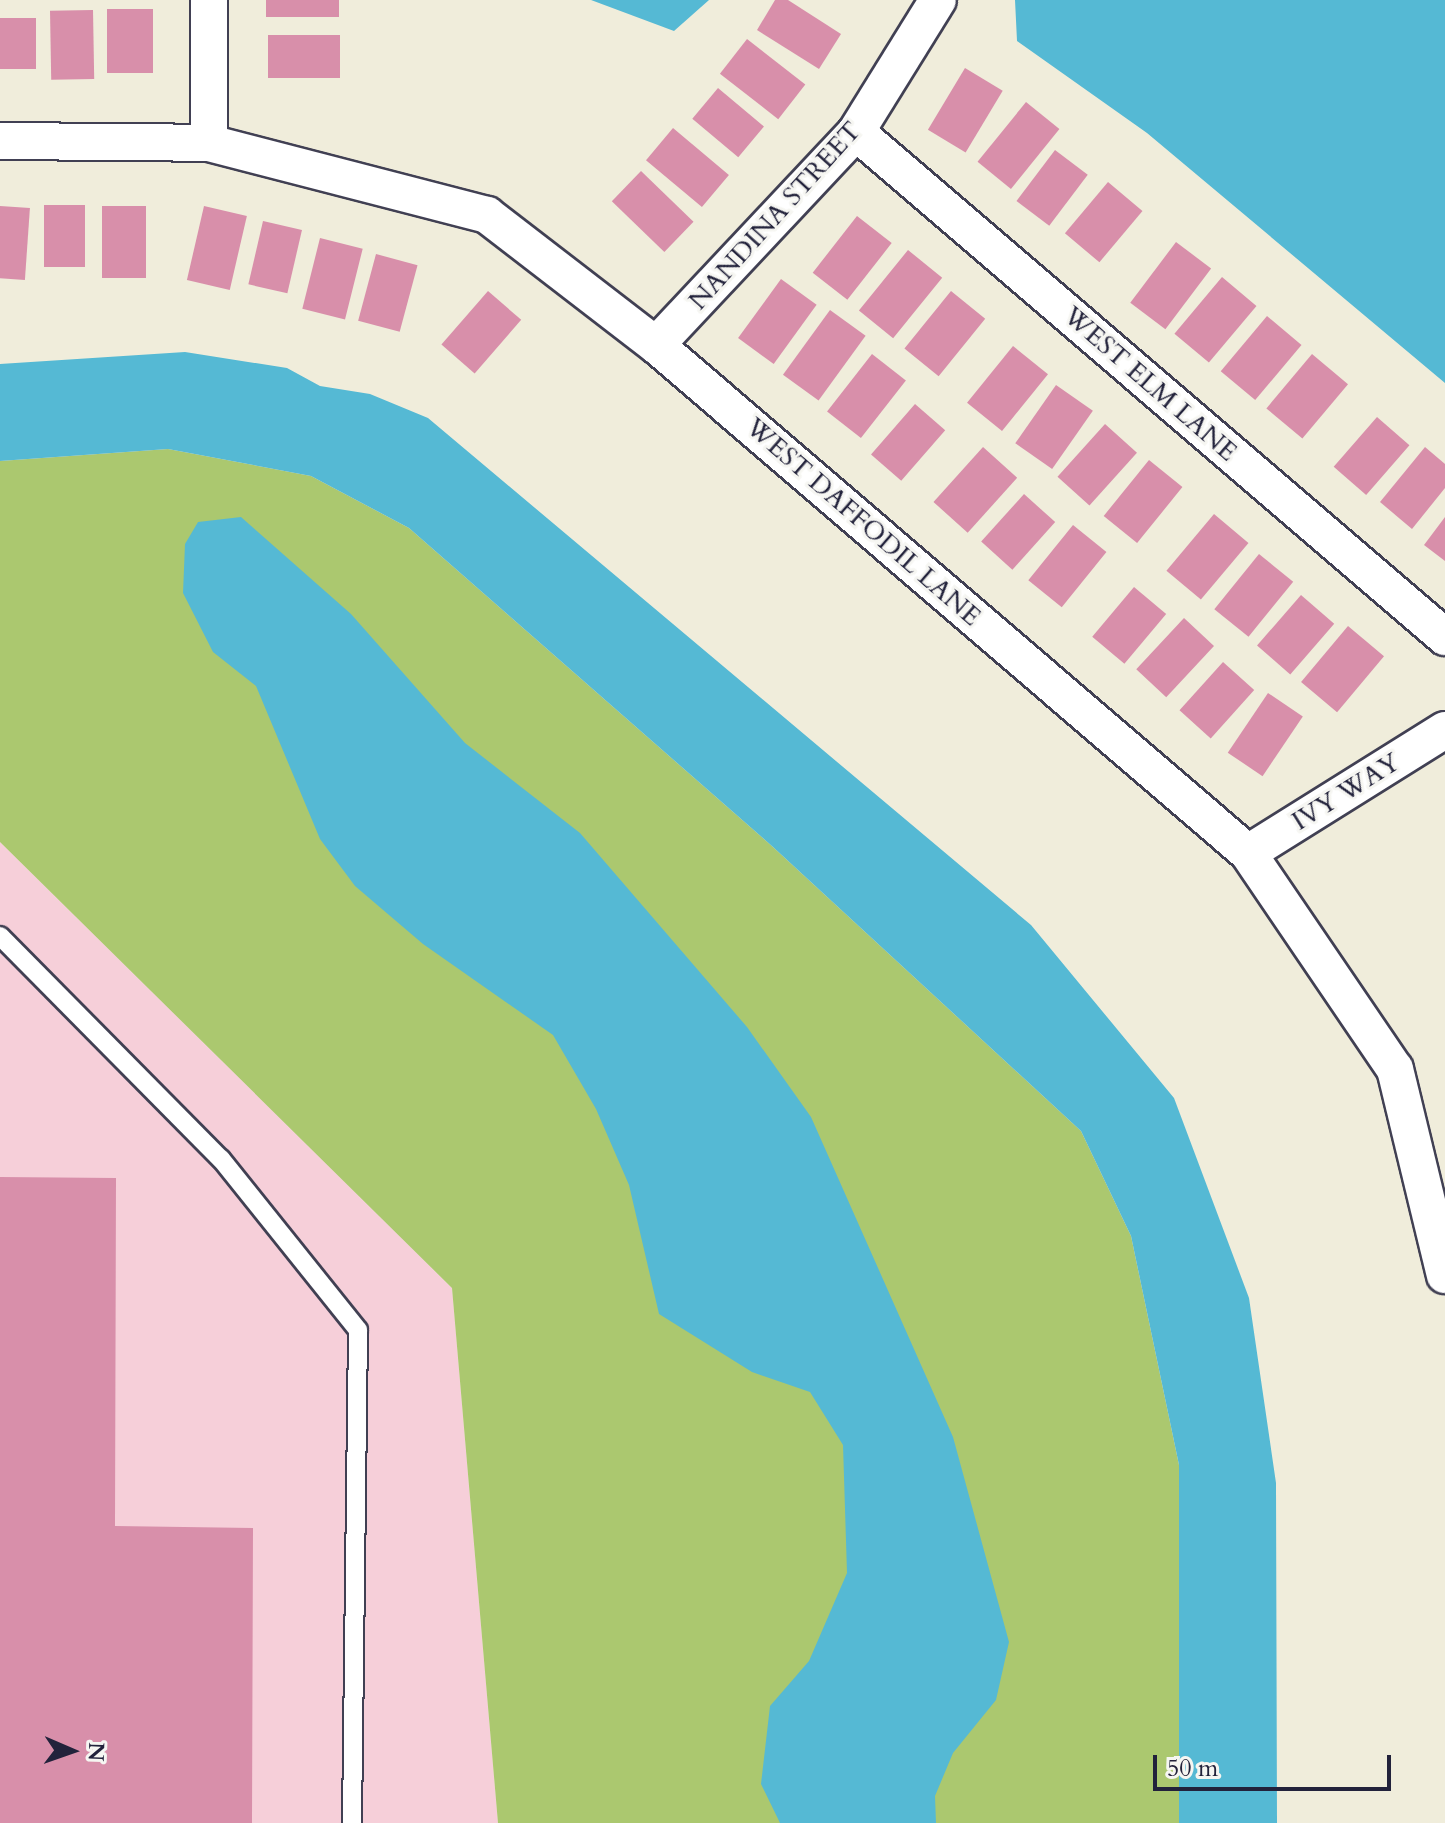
<!DOCTYPE html>
<style>
body{margin:0}
#map{position:relative;width:1445px;height:1823px;overflow:hidden;background:#f0eddb;font-family:Cardo,serif}
div>[style]{position:absolute}
.built>*{inset:0;background:#f6cfd9}
.green>*{inset:0;background:#abc86f}
.water>*{inset:0;background:#55b9d4}
.building>*{inset:0;background:#d88faa;transform-origin:0 0}
.roads{filter:drop-shadow(2px 0 #414053) drop-shadow(-2px 0 #414053) drop-shadow(0 2px #414053) drop-shadow(0 -2px #414053)}
.lane>*{height:18px;margin:-9px;padding:0 9px;transform-origin:9px;border-radius:9px;background:#fff}
.street>*{height:36px;margin:-18px;padding:0 18px;transform-origin:18px;border-radius:18px;background:#fff}
span{translate:-50% -50%;white-space:nowrap;text-align:center;line-height:1.15;-webkit-text-stroke:6px #f6f6f2;paint-order:stroke}
.street-label{font-size:26px;color:#22223b}
.north{position:absolute;left:32px;top:1711px;width:80px;height:80px;-webkit-text-stroke:6px #f6f6f2;paint-order:stroke;rotate:92deg;font-size:22px;font-weight:700;line-height:32px;text-align:center;color:#22223b}
.north::after{content:'';display:block;margin:auto;width:28px;height:36px;background:#22223b;clip-path:polygon(50% 0,100% 100%,50% 72%,0 100%)}
.scale{position:absolute;left:1153px;top:1755px;width:238px;height:36px;box-sizing:border-box;border:4px solid #22223b;border-top:0;padding-left:10px;font-size:24px;line-height:28px;white-space:nowrap;color:#22223b;-webkit-text-stroke:6px #f6f6f2;paint-order:stroke}
</style>
<div id="map">
<div class="built">
<i style="clip-path:polygon(0 842px,452px 1288px,498px 1823px,0 1823px)"></i>
</div>
<div class="green">
<i style="clip-path:polygon(168px 449px,311px 476px,409px 528px,773px 847px,1081px 1131px,1131px 1236px,1179px 1465px,1179px 1823px,498px 1823px,452px 1288px,0 842px,0 461px)"></i>
</div>
<div class="water">
<i style="clip-path:polygon(591px 0,709px 0,674px 31px)"></i>
<i style="clip-path:polygon(1015px 0,1445px 0,1445px 383px,1147px 133px,1017px 41px)"></i>
<i style="clip-path:polygon(185px 352px,287px 368px,320px 386px,370px 394px,428px 418px,1031px 925px,1174px 1098px,1249px 1298px,1276px 1483px,1277px 1823px,1179px 1823px,1179px 1465px,1131px 1236px,1081px 1131px,773px 847px,409px 528px,311px 476px,168px 449px,0 461px,0 364px)"></i>
<i style="clip-path:polygon(241px 517px,351px 614px,465px 743px,580px 833px,747px 1027px,811px 1117px,953px 1437px,1009px 1642px,996px 1700px,953px 1753px,935px 1796px,936px 1823px,780px 1823px,761px 1784px,770px 1706px,809px 1661px,847px 1573px,843px 1445px,810px 1392px,752px 1372px,659px 1314px,629px 1185px,596px 1109px,553px 1035px,423px 944px,355px 886px,320px 839px,256px 686px,213px 652px,183px 593px,185px 544px,198px 522px)"></i>
</div>
<div class="building">
<i style="left:266px;top:0;width:73px;height:17px"></i>
<i style="clip-path:polygon(775px 0,788px 0,841px 34px,819px 69px,757px 30px)"></i>
<i style="left:107px;top:9px;width:46px;height:64px"></i>
<i style="left:93px;top:10px;width:69px;height:43px;rotate:89deg"></i>
<i style="left:0;top:18px;width:36px;height:51px"></i>
<i style="left:268px;top:35px;width:72px;height:43px"></i>
<i style="left:747px;top:39px;width:74px;height:44px;rotate:38deg"></i>
<i style="left:965px;top:68px;width:44px;height:72px;rotate:31deg"></i>
<i style="left:718px;top:88px;width:60px;height:40px;rotate:40deg"></i>
<i style="left:1026px;top:102px;width:43px;height:77px;rotate:39deg"></i>
<i style="left:673px;top:128px;width:73px;height:42px;rotate:40deg"></i>
<i style="left:1055px;top:150px;width:41px;height:64px;rotate:37deg"></i>
<i style="left:641px;top:171px;width:73px;height:42px;rotate:44deg"></i>
<i style="left:1108px;top:182px;width:45px;height:67px;rotate:40deg"></i>
<i style="left:44px;top:205px;width:41px;height:62px"></i>
<i style="left:0;top:206px;width:30px;height:72px;rotate:4deg"></i>
<i style="left:102px;top:206px;width:44px;height:72px"></i>
<i style="left:204px;top:206px;width:44px;height:76px;rotate:13deg"></i>
<i style="left:857px;top:216px;width:44px;height:72px;rotate:38deg"></i>
<i style="left:263px;top:221px;width:40px;height:65px;rotate:13deg"></i>
<i style="left:320px;top:238px;width:44px;height:73px;rotate:14deg"></i>
<i style="left:1176px;top:242px;width:44px;height:76px;rotate:37deg"></i>
<i style="left:908px;top:250px;width:44px;height:78px;rotate:39deg"></i>
<i style="left:376px;top:254px;width:43px;height:69px;rotate:15deg"></i>
<i style="left:1222px;top:277px;width:45px;height:74px;rotate:40deg"></i>
<i style="left:781px;top:279px;width:44px;height:73px;rotate:36deg"></i>
<i style="left:488px;top:291px;width:44px;height:71px;rotate:41deg"></i>
<i style="left:951px;top:291px;width:44px;height:74px;rotate:39deg"></i>
<i style="left:830px;top:310px;width:44px;height:80px;rotate:36deg"></i>
<i style="left:1267px;top:316px;width:45px;height:72px;rotate:40deg"></i>
<i style="left:1013px;top:346px;width:45px;height:73px;rotate:39deg"></i>
<i style="left:872px;top:354px;width:43px;height:73px;rotate:38deg"></i>
<i style="left:1312px;top:354px;width:47px;height:71px;rotate:40deg"></i>
<i style="left:1056px;top:385px;width:45px;height:71px;rotate:35deg"></i>
<i style="left:915px;top:404px;width:40px;height:67px;rotate:41deg"></i>
<i style="left:1377px;top:417px;width:43px;height:66px;rotate:41deg"></i>
<i style="left:1105px;top:424px;width:43px;height:71px;rotate:42deg"></i>
<i style="left:983px;top:447px;width:46px;height:74px;rotate:42deg"></i>
<i style="clip-path:polygon(1425px 447px,1445px 464px,1445px 488px,1412px 529px,1380px 502px)"></i>
<i style="left:1149px;top:460px;width:43px;height:72px;rotate:39deg"></i>
<i style="left:1024px;top:494px;width:42px;height:64px;rotate:42deg"></i>
<i style="left:1214px;top:514px;width:45px;height:74px;rotate:40deg"></i>
<i style="clip-path:polygon(1445px 517px,1445px 561px,1424px 545px)"></i>
<i style="left:1073px;top:525px;width:43px;height:71px;rotate:39deg"></i>
<i style="left:1259px;top:554px;width:44px;height:71px;rotate:39deg"></i>
<i style="left:1134px;top:587px;width:42px;height:65px;rotate:40deg"></i>
<i style="left:1301px;top:595px;width:44px;height:67px;rotate:41deg"></i>
<i style="left:1184px;top:618px;width:41px;height:70px;rotate:43deg"></i>
<i style="left:1348px;top:626px;width:47px;height:73px;rotate:40deg"></i>
<i style="left:1223px;top:662px;width:42px;height:65px;rotate:42deg"></i>
<i style="left:1268px;top:693px;width:42px;height:72px;rotate:34deg"></i>
<i style="clip-path:polygon(0 1177px,116px 1178px,115px 1526px,253px 1528px,252px 1823px,0 1823px)"></i>
</div>
<div class="roads">
<div class="lane">
<i style="left:0;top:936px;width:314px;rotate:45.3deg"></i>
<i style="left:221px;top:1159px;width:219px;rotate:51.3deg"></i>
<i style="left:358px;top:1330px;width:493px;rotate:90.7deg"></i>
</div>
<div class="street">
<i style="left:856px;top:132px;width:776px;rotate:40.61deg"></i>
<i style="left:0;top:141px;width:209px;rotate:0.5deg"></i>
<i style="left:209px;top:143px;width:287px;rotate:14.5deg"></i>
<i style="left:487px;top:215px;width:213px;rotate:37.6deg"></i>
<i style="left:656px;top:345px;width:780px;rotate:40.63deg"></i>
<i style="left:1248px;top:853px;width:261px;rotate:55.8deg"></i>
<i style="left:1395px;top:1069px;width:212px;rotate:76.4deg"></i>
<i style="left:209px;top:143px;width:143px;rotate:-90deg"></i>
<i style="left:656px;top:345px;width:292px;rotate:-46.8deg"></i>
<i style="left:856px;top:132px;width:155px;rotate:-58.2deg"></i>
<i style="left:1248px;top:853px;width:232px;rotate:-32deg"></i>
</div>
</div>
<div class="street-label">
<span style="left:775px;top:216px;rotate:-48deg">NANDINA STREET</span>
<span style="left:1150px;top:384px;rotate:41deg">WEST ELM LANE</span>
<span style="left:863px;top:522px;rotate:41deg">WEST DAFFODIL LANE</span>
<span style="left:1346px;top:792px;rotate:-32deg">IVY WAY</span>
</div>
<div class="north">N</div>
<div class="scale">50 m</div>
</div>
